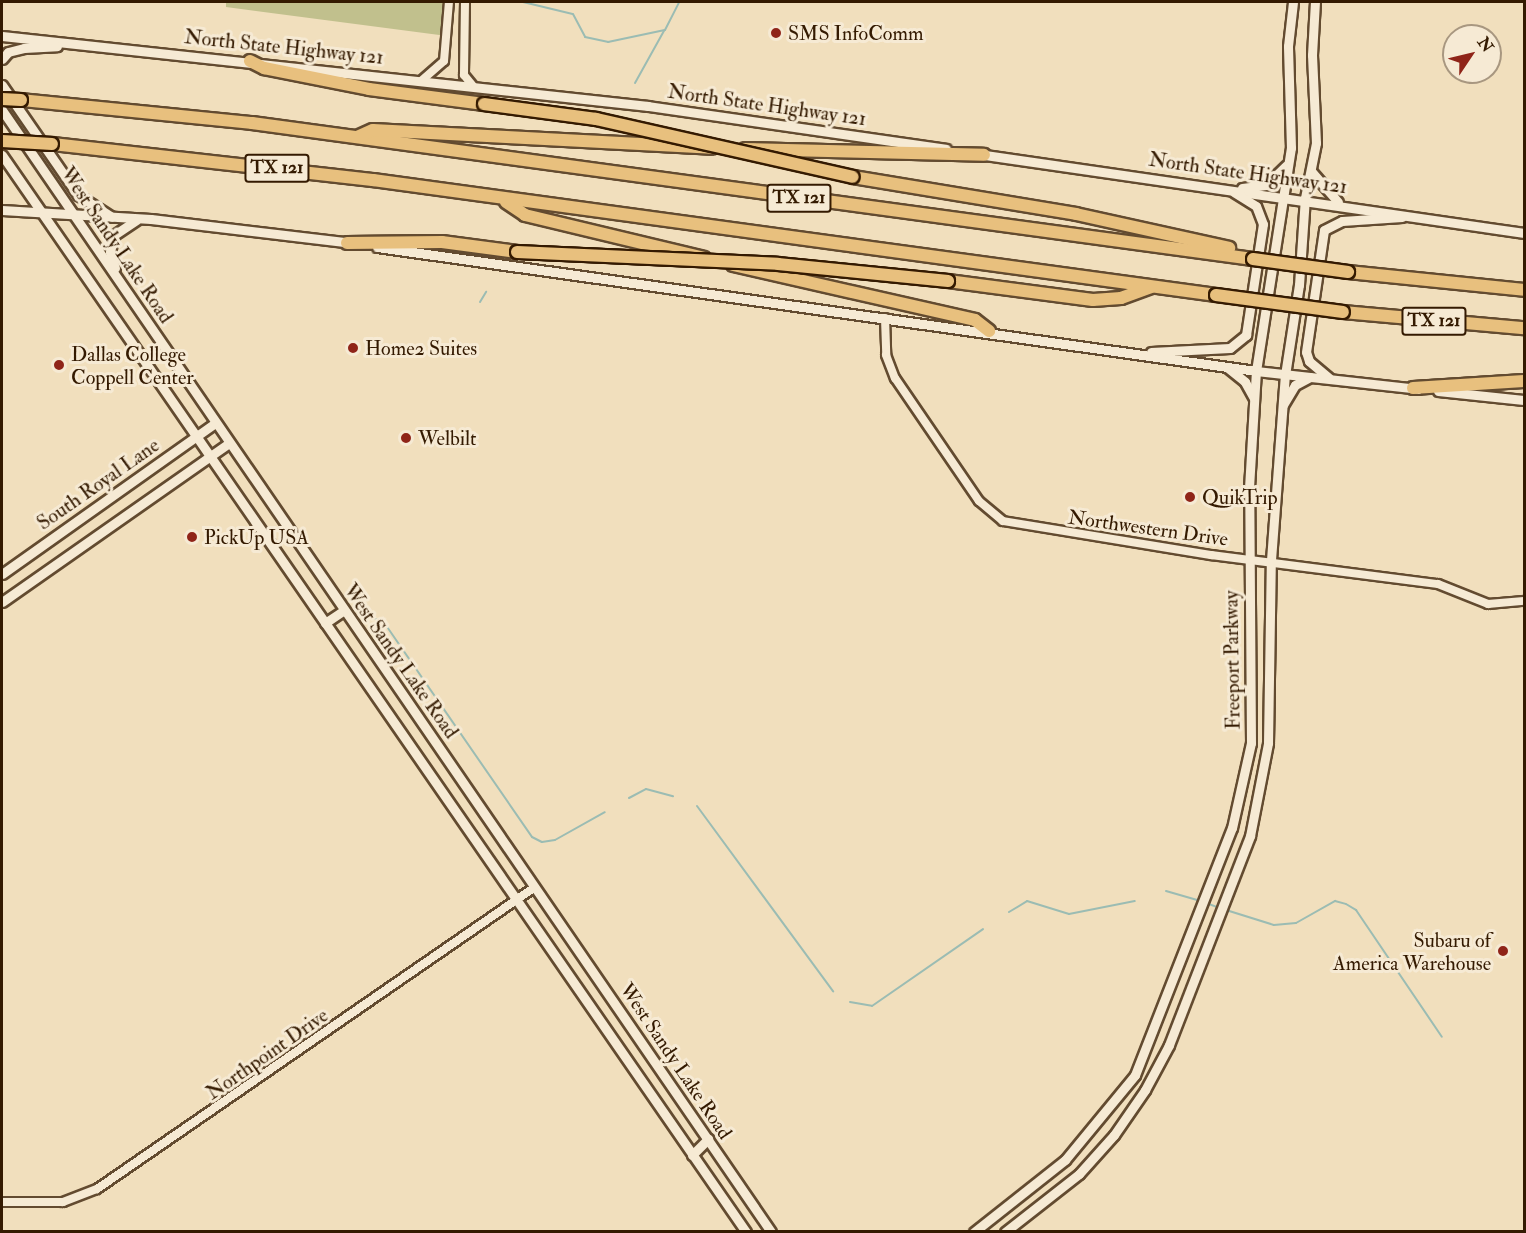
<!DOCTYPE html>
<style>
body{margin:0}
#map{position:relative;width:1526px;height:1233px;overflow:hidden;background:#f1dfbd;font-family:"IM FELL Double Pica",serif}
div>[style]{position:absolute}
.green>*{inset:0;background:#c1c08d}
.stream>*{height:2px;margin:-1px;padding:0 1px;transform-origin:1px;border-radius:1px;background:#9bbcb3}
.roads{filter:drop-shadow(2px 0 #634b30) drop-shadow(-2px 0 #634b30) drop-shadow(0 2px #634b30) drop-shadow(0 -2px #634b30)}
.tertiary>*{height:8px;margin:-4px;padding:0 4px;transform-origin:4px;border-radius:4px;background:#f6ead4}
.secondary>*{height:9px;margin:-4.5px;padding:0 4.5px;transform-origin:4.5px;border-radius:4.5px;background:#f6ead4}
.motorway>*{height:12px;margin:-6px;padding:0 6px;transform-origin:6px;border-radius:6px;background:#e8c07e}
.bridges{filter:drop-shadow(2px 0 #341a01) drop-shadow(-2px 0 #341a01) drop-shadow(0 2px #341a01) drop-shadow(0 -2px #341a01)}
.motorway-bridge>*{height:12px;margin:-6px;padding:0 6px;transform-origin:6px;border-radius:6px;background:#e8c07e}
.dots>*{width:16px;height:16px;translate:-50% -50%;box-sizing:border-box;border:3px solid #f6ead4;border-radius:50%}
span{translate:-50% -50%;white-space:nowrap;text-align:center;line-height:1.15;-webkit-text-stroke:6px #f6ead4;paint-order:stroke}
.shield-label span{padding:2px 4px;background:#f6ead4;border:2px solid;border-radius:4px;-webkit-text-stroke-width:0}
.shield-label{font-size:18px;color:#341a01;font-weight:700}
.poi-label{font-size:20px;color:#341a01}
.left{translate:0 -50%;text-align:left}
.right{translate:-100% -50%;text-align:right}
.street-label{font-size:20px;color:#341a01}
.frame{position:absolute;inset:0;border:3px solid #341a01;pointer-events:none}
.north{position:absolute;left:1442px;top:24px;width:60px;height:60px;box-sizing:border-box;background:#f6ead4;border:2px solid #a89780;border-radius:50%;rotate:55deg;font-size:16px;font-weight:700;line-height:24px;text-align:center;color:#341a01}
.north::after{content:'';display:block;margin:auto;width:21px;height:27px;background:#8f2418;clip-path:polygon(50% 0,100% 100%,50% 72%,0 100%)}
</style>
<div id="map">
<div class="green">
<i style="clip-path:polygon(226px 2px,446px 2px,447px 36px,226px 7px)"></i>
</div>
<div class="stream">
<i style="left:523px;top:2px;width:51px;rotate:13.5deg"></i>
<i style="left:573px;top:14px;width:26px;rotate:62deg"></i>
<i style="left:585px;top:37px;width:24px;rotate:12deg"></i>
<i style="left:608px;top:42px;width:58px;rotate:-11.9deg"></i>
<i style="left:665px;top:30px;width:31px;rotate:-63deg"></i>
<i style="left:635px;top:83px;width:60px;rotate:-60.9deg"></i>
<i style="left:480px;top:302px;width:12px;rotate:-59deg"></i>
<i style="left:368px;top:617px;width:16px;rotate:15deg"></i>
<i style="left:383px;top:621px;width:262px;rotate:55.4deg"></i>
<i style="left:532px;top:837px;width:11px;rotate:27deg"></i>
<i style="left:542px;top:842px;width:13px;rotate:-9deg"></i>
<i style="left:555px;top:840px;width:57px;rotate:-29.2deg"></i>
<i style="left:629px;top:798px;width:19px;rotate:-28deg"></i>
<i style="left:646px;top:789px;width:28px;rotate:15deg"></i>
<i style="left:697px;top:806px;width:230px;rotate:53.7deg"></i>
<i style="left:1166px;top:891px;width:36px;rotate:16deg"></i>
<i style="left:1206px;top:903px;width:15px;rotate:20deg"></i>
<i style="left:1226px;top:910px;width:50px;rotate:17.4deg"></i>
<i style="left:1274px;top:925px;width:22px;rotate:-5deg"></i>
<i style="left:1296px;top:923px;width:45px;rotate:-29.4deg"></i>
<i style="left:1335px;top:901px;width:11px;rotate:15deg"></i>
<i style="left:1346px;top:904px;width:12px;rotate:31deg"></i>
<i style="left:1356px;top:910px;width:153px;rotate:55.9deg"></i>
<i style="left:1009px;top:912px;width:21px;rotate:-31deg"></i>
<i style="left:1027px;top:901px;width:44px;rotate:17.2deg"></i>
<i style="left:1069px;top:914px;width:67px;rotate:-11.1deg"></i>
<i style="left:850px;top:1002px;width:22px;rotate:10deg"></i>
<i style="left:872px;top:1006px;width:135px;rotate:-34.7deg"></i>
</div>
<div class="roads">
<div class="tertiary">
<i style="left:465px;top:2px;width:73px;rotate:90.8deg"></i>
<i style="left:464px;top:75px;width:14px;rotate:51deg"></i>
<i style="left:421px;top:81px;width:30px;rotate:-41deg"></i>
<i style="left:444px;top:61px;width:59px;rotate:-85.2deg"></i>
<i style="left:885px;top:318px;width:37px;rotate:88deg"></i>
<i style="left:886px;top:355px;width:25px;rotate:69deg"></i>
<i style="left:895px;top:378px;width:149px;rotate:55.7deg"></i>
<i style="left:979px;top:501px;width:31px;rotate:40deg"></i>
<i style="left:1003px;top:521px;width:211px;rotate:9.3deg"></i>
<i style="left:1211px;top:555px;width:229px;rotate:7.3deg"></i>
<i style="left:1438px;top:584px;width:54px;rotate:21.8deg"></i>
<i style="left:1488px;top:604px;width:36px;rotate:-5deg"></i>
<i style="left:2px;top:1202px;width:61px"></i>
<i style="left:63px;top:1202px;width:36px;rotate:-21deg"></i>
<i style="left:97px;top:1189px;width:532px;rotate:-34.59deg"></i>
</div>
<div class="secondary">
<i style="left:2px;top:36px;width:650px;rotate:6.18deg"></i>
<i style="left:648px;top:106px;width:301px;rotate:8.2deg"></i>
<i style="left:2px;top:59px;width:9px;rotate:-49deg"></i>
<i style="left:8px;top:52px;width:16px;rotate:-14deg"></i>
<i style="left:24px;top:48px;width:33px;rotate:-3deg"></i>
<i style="left:2px;top:85px;width:134px;rotate:55.4deg"></i>
<i style="left:78px;top:195px;width:40px;rotate:32.9deg"></i>
<i style="left:2px;top:110px;width:1360px;rotate:55.57deg"></i>
<i style="left:978px;top:154px;width:552px;rotate:8.23deg"></i>
<i style="left:2px;top:155px;width:1309px;rotate:55.36deg"></i>
<i style="left:1311px;top:171px;width:41px;rotate:48.9deg"></i>
<i style="left:1242px;top:188px;width:24px;rotate:-7deg"></i>
<i style="left:1266px;top:185px;width:28px;rotate:-44deg"></i>
<i style="left:2px;top:210px;width:149px;rotate:3.5deg"></i>
<i style="left:151px;top:219px;width:201px;rotate:6.8deg"></i>
<i style="left:377px;top:247px;width:888px;rotate:8.03deg"></i>
<i style="left:1256px;top:371px;width:163px;rotate:6.3deg"></i>
<i style="left:115px;top:268px;width:17px;rotate:-107deg"></i>
<i style="left:110px;top:252px;width:17px;rotate:-77deg"></i>
<i style="left:114px;top:235px;width:27px;rotate:-34deg"></i>
<i style="left:1151px;top:352px;width:79px;rotate:-2.9deg"></i>
<i style="left:1230px;top:348px;width:21px;rotate:-39deg"></i>
<i style="left:1246px;top:335px;width:112px;rotate:-81.3deg"></i>
<i style="left:1263px;top:224px;width:19px;rotate:-111deg"></i>
<i style="left:1256px;top:206px;width:26px;rotate:-148deg"></i>
<i style="left:1228px;top:368px;width:22px;rotate:39deg"></i>
<i style="left:1245px;top:382px;width:18px;rotate:61deg"></i>
<i style="left:1329px;top:378px;width:26px;rotate:-140deg"></i>
<i style="left:1309px;top:361px;width:9px;rotate:-108deg"></i>
<i style="left:1306px;top:352px;width:123px;rotate:-81.6deg"></i>
<i style="left:1324px;top:230px;width:20px;rotate:-27deg"></i>
<i style="left:1342px;top:221px;width:60px;rotate:-3.8deg"></i>
<i style="left:1438px;top:391px;width:86px;rotate:6deg"></i>
<i style="left:1283px;top:405px;width:23px;rotate:-59deg"></i>
<i style="left:1295px;top:385px;width:17px;rotate:-28deg"></i>
<i style="left:2px;top:574px;width:261px;rotate:-35.3deg"></i>
<i style="left:2px;top:602px;width:277px;rotate:-35deg"></i>
<i style="left:325px;top:623px;width:23px;rotate:-34deg"></i>
<i style="left:692px;top:1155px;width:23px;rotate:-45deg"></i>
<i style="left:974px;top:1232px;width:116px;rotate:-38.4deg"></i>
<i style="left:1065px;top:1160px;width:110px;rotate:-50.5deg"></i>
<i style="left:1135px;top:1075px;width:265px;rotate:-68.6deg"></i>
<i style="left:1232px;top:828px;width:87px;rotate:-77.4deg"></i>
<i style="left:1251px;top:743px;width:255px;rotate:-90.4deg"></i>
<i style="left:1249px;top:488px;width:117px;rotate:-86.6deg"></i>
<i style="left:1256px;top:371px;width:226px;rotate:-81.1deg"></i>
<i style="left:1291px;top:148px;width:102px;rotate:-91.7deg"></i>
<i style="left:1288px;top:46px;width:44px;rotate:-83.5deg"></i>
<i style="left:1005px;top:1232px;width:94px;rotate:-38.1deg"></i>
<i style="left:1079px;top:1174px;width:52px;rotate:-48.1deg"></i>
<i style="left:1114px;top:1135px;width:55px;rotate:-55.4deg"></i>
<i style="left:1145px;top:1090px;width:51px;rotate:-61.9deg"></i>
<i style="left:1169px;top:1045px;width:224px;rotate:-68.8deg"></i>
<i style="left:1250px;top:836px;width:95px;rotate:-79deg"></i>
<i style="left:1268px;top:743px;width:183px;rotate:-89.1deg"></i>
<i style="left:1271px;top:560px;width:186px;rotate:-85.7deg"></i>
<i style="left:1285px;top:375px;width:91px;rotate:-81.2deg"></i>
<i style="left:1299px;top:285px;width:87px;rotate:-86.1deg"></i>
<i style="left:1305px;top:198px;width:56px;rotate:-78.7deg"></i>
<i style="left:1316px;top:143px;width:88px;rotate:-92.6deg"></i>
<i style="left:1312px;top:55px;width:53px;rotate:-86.8deg"></i>
</div>
<div class="motorway">
<i style="left:250px;top:61px;width:16px;rotate:27deg"></i>
<i style="left:264px;top:68px;width:107px;rotate:11.3deg"></i>
<i style="left:369px;top:89px;width:116px;rotate:7.4deg"></i>
<i style="left:21px;top:100px;width:232px;rotate:5.7deg"></i>
<i style="left:252px;top:123px;width:1010px;rotate:7.74deg"></i>
<i style="left:357px;top:137px;width:17px;rotate:-24deg"></i>
<i style="left:373px;top:130px;width:339px;rotate:3deg"></i>
<i style="left:52px;top:144px;width:323px;rotate:6.4deg"></i>
<i style="left:373px;top:180px;width:851px;rotate:7.77deg"></i>
<i style="left:745px;top:149px;width:239px;rotate:1.4deg"></i>
<i style="left:853px;top:177px;width:226px;rotate:9.4deg"></i>
<i style="left:1076px;top:214px;width:157px;rotate:12.5deg"></i>
<i style="left:506px;top:202px;width:23px;rotate:34deg"></i>
<i style="left:525px;top:215px;width:184px;rotate:13.5deg"></i>
<i style="left:347px;top:243px;width:95px;rotate:-0.6deg"></i>
<i style="left:442px;top:242px;width:76px;rotate:7.6deg"></i>
<i style="left:733px;top:265px;width:248px;rotate:12.8deg"></i>
<i style="left:975px;top:320px;width:18px;rotate:38deg"></i>
<i style="left:1348px;top:272px;width:177px;rotate:5.8deg"></i>
<i style="left:948px;top:281px;width:146px;rotate:7.5deg"></i>
<i style="left:1093px;top:300px;width:28px;rotate:-4deg"></i>
<i style="left:1121px;top:298px;width:32px;rotate:-20deg"></i>
<i style="left:1343px;top:312px;width:182px;rotate:5.1deg"></i>
<i style="left:1413px;top:388px;width:111px;rotate:-3.6deg"></i>
</div>
</div>
<div class="bridges">
<div class="motorway-bridge">
<i style="left:2px;top:99px;width:19px;rotate:3deg"></i>
<i style="left:484px;top:104px;width:113px;rotate:7.6deg"></i>
<i style="left:596px;top:119px;width:263px;rotate:12.7deg"></i>
<i style="left:2px;top:141px;width:50px;rotate:3.4deg"></i>
<i style="left:517px;top:252px;width:261px;rotate:2.6deg"></i>
<i style="left:778px;top:264px;width:171px;rotate:5.7deg"></i>
<i style="left:1253px;top:259px;width:96px;rotate:7.8deg"></i>
<i style="left:1216px;top:295px;width:128px;rotate:7.6deg"></i>
</div>
</div>
<div class="dots">
<i style="left:776px;top:33px;background:#8f2418"></i>
<i style="left:353px;top:348px;background:#8f2418"></i>
<i style="left:59px;top:365px;background:#8f2418"></i>
<i style="left:406px;top:438px;background:#8f2418"></i>
<i style="left:1190px;top:497px;background:#8f2418"></i>
<i style="left:192px;top:537px;background:#8f2418"></i>
<i style="left:1503px;top:951px;background:#8f2418"></i>
</div>
<div class="shield-label">
<span style="left:277px;top:168px">TX 121</span>
<span style="left:799px;top:198px">TX 121</span>
<span style="left:1434px;top:321px">TX 121</span>
</div>
<div class="poi-label">
<span class="left" style="left:788px;top:33px">SMS InfoComm</span>
<span class="left" style="left:365px;top:348px">Home2 Suites</span>
<span class="left" style="left:71px;top:366px">Dallas College<br>Coppell Center</span>
<span class="left" style="left:418px;top:438px">Welbilt</span>
<span class="left" style="left:1202px;top:497px">QuikTrip</span>
<span class="left" style="left:204px;top:537px">PickUp USA</span>
<span class="right" style="left:1491px;top:952px">Subaru of<br>America Warehouse</span>
</div>
<div class="street-label">
<span style="left:284px;top:47px;rotate:6deg">North State Highway 121</span>
<span style="left:767px;top:105px;rotate:8deg">North State Highway 121</span>
<span style="left:1248px;top:173px;rotate:8deg">North State Highway 121</span>
<span style="left:117px;top:245px;rotate:56deg">West Sandy Lake Road</span>
<span style="left:98px;top:484px;rotate:-35deg">South Royal Lane</span>
<span style="left:1148px;top:528px;rotate:8deg">Northwestern Drive</span>
<span style="left:1232px;top:660px;rotate:-91deg">Freeport Parkway</span>
<span style="left:401px;top:661px;rotate:55deg">West Sandy Lake Road</span>
<span style="left:267px;top:1054px;rotate:-35deg">Northpoint Drive</span>
<span style="left:676px;top:1061px;rotate:56deg">West Sandy Lake Road</span>
</div>
<div class="frame"></div>
<div class="north">N</div>
</div>
